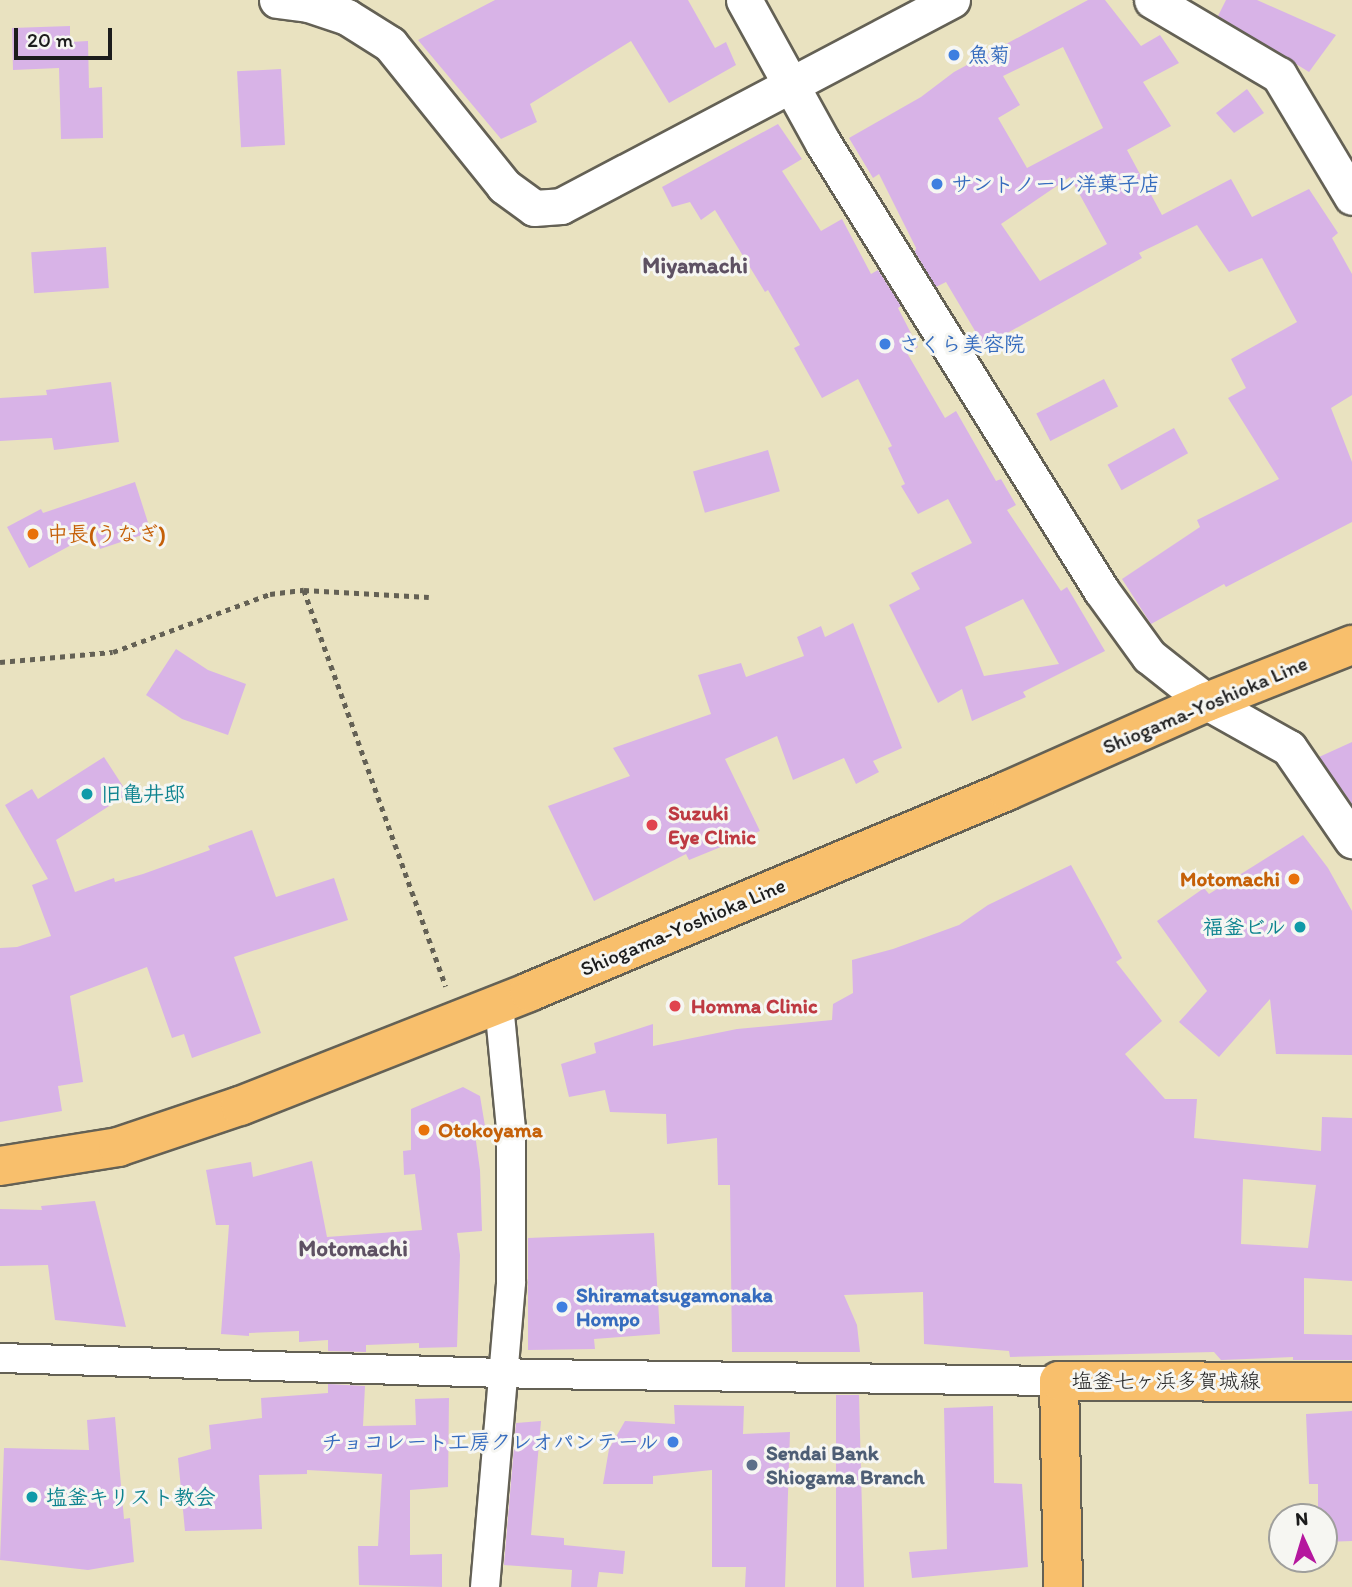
<!DOCTYPE html>
<meta charset="utf-8">
<style>
body{margin:0}
#map{position:relative;width:1352px;height:1587px;overflow:hidden;background:#e9e2c0;font-family:Itim,"Klee One",sans-serif}
div>[style]{position:absolute}
.building>*{inset:0;background:#d8b3e7;transform-origin:0 0}
.path>*{height:4.5px;margin-top:-2.25px;transform-origin:0;background:repeating-linear-gradient(90deg,#646155 0 5px,transparent 0 10px)}
.roads{filter:drop-shadow(2px 0 #646155) drop-shadow(-2px 0 #646155) drop-shadow(0 2px #646155) drop-shadow(0 -2px #646155)}
.minor>*{height:28px;margin:-14px;padding:0 14px;transform-origin:14px;border-radius:14px;background:#fff}
.tertiary>*{height:35px;margin:-17.5px;padding:0 17.5px;transform-origin:17.5px;border-radius:17.5px;background:#fff}
.primary>*{height:38px;margin:-19px;padding:0 19px;transform-origin:19px;border-radius:19px;background:#f8bf6c}
.dots>*{width:19px;height:19px;translate:-50% -50%;box-sizing:border-box;border:4px solid #f6f6f2;border-radius:50%}
span{translate:-50% -50%;white-space:nowrap;text-align:center;line-height:1.15;-webkit-text-stroke:6px #f6f6f2;paint-order:stroke}
.shop-label{font-size:21px;color:#366cbe;font-weight:700}
.left{translate:0 -50%;text-align:left}
.right{translate:-100% -50%;text-align:right}
.food-label{font-size:21px;color:#c56008;font-weight:700}
.street-label{font-size:21px;color:#1c1c1c}
.culture-label{font-size:21px;color:#0d838f;font-weight:700}
.health-label{font-size:21px;color:#be3a42;font-weight:700}
.service-label{font-size:21px;color:#4e5e75;font-weight:700}
.neighbourhood-label{font-size:23px;color:#5e5163;font-weight:700}
.north{position:absolute;left:1268px;top:1503px;width:70px;height:70px;box-sizing:border-box;background:#f6f6f2;border:2px solid #9f9f9c;border-radius:50%;rotate:356deg;font-size:19px;font-weight:700;line-height:28px;text-align:center;color:#1c1c1c}
.north::after{content:'';display:block;margin:auto;width:24px;height:32px;background:#b5179e;clip-path:polygon(50% 0,100% 100%,50% 72%,0 100%)}
.scale{position:absolute;left:14px;top:28px;width:98px;height:32px;box-sizing:border-box;border:4px solid #1c1c1c;border-top:0;padding-left:9px;font-size:21px;line-height:24px;white-space:nowrap;color:#1c1c1c;-webkit-text-stroke:5px #f6f6f2;paint-order:stroke}
</style>
<div id="map">
<div class="building">
<i style="clip-path:polygon(495px 0,688px 0,715px 48px,726px 42px,736px 65px,669px 103px,631px 41px,530px 104px,537px 122px,501px 139px,418px 40px)"></i>
<i style="clip-path:polygon(evenodd,1088px 0,1105px 0,1141px 46px,1160px 35px,1179px 63px,1143px 82px,1171px 126px,1127px 150px,1162px 215px,1231px 179px,1252px 217px,1309px 189px,1338px 233px,1332px 238px,1352px 274px,1352px 395px,1331px 408px,1352px 462px,1352px 522px,1226px 587px,1224px 584px,1151px 624px,1122px 579px,1200px 527px,1197px 520px,1279px 479px,1228px 398px,1246px 388px,1231px 359px,1297px 322px,1262px 258px,1229px 272px,1197px 225px,1139px 253px,1142px 258px,984px 346px,946px 282px,936px 287px,915px 252px,916px 248px,879px 174px,873px 178px,849px 138px,921px 97px,954px 72px,1088px 0,1063px 47px,1103px 128px,1027px 168px,998px 118px,1020px 105px,1003px 76px,1063px 47px,1088px 0,1070px 177px,1107px 244px,1040px 281px,1001px 224px,1070px 177px)"></i>
<i style="clip-path:polygon(1226px 0,1257px 0,1336px 35px,1309px 72px,1218px 16px)"></i>
<i style="clip-path:polygon(70px 26px,70px 42px,88px 41px,89px 88px,102px 87px,103px 138px,61px 139px,59px 68px,13px 70px,12px 28px)"></i>
<i style="left:281px;top:69px;width:76px;height:44px;rotate:87deg"></i>
<i style="clip-path:polygon(1247px 89px,1264px 113px,1234px 133px,1216px 113px)"></i>
<i style="clip-path:polygon(evenodd,778px 124px,802px 159px,782px 171px,821px 231px,842px 219px,871px 274px,878px 270px,901px 306px,898px 308px,918px 347px,907px 353px,945px 418px,956px 411px,996px 481px,1001px 479px,1016px 505px,1007px 510px,1061px 591px,1067px 587px,1105px 651px,1023px 692px,1026px 697px,972px 721px,962px 689px,938px 703px,889px 605px,920px 589px,911px 573px,972px 543px,948px 499px,918px 514px,901px 486px,905px 484px,888px 448px,892px 446px,858px 379px,822px 398px,794px 348px,800px 345px,768px 290px,765px 292px,715px 210px,701px 220px,690px 202px,672px 207px,662px 187px,778px 124px,1023px 599px,1059px 664px,984px 676px,965px 627px,1023px 599px)"></i>
<i style="left:106px;top:247px;width:41px;height:75px;rotate:86deg"></i>
<i style="left:1104px;top:379px;width:31px;height:76px;rotate:63deg"></i>
<i style="clip-path:polygon(111px 382px,119px 442px,54px 450px,52px 438px,0 441px,0 398px,47px 395px,46px 390px)"></i>
<i style="left:1174px;top:428px;width:29px;height:76px;rotate:61deg"></i>
<i style="left:768px;top:450px;width:43px;height:78px;rotate:74deg"></i>
<i style="clip-path:polygon(135px 482px,151px 532px,100px 549px,95px 532px,29px 568px,7px 527px,41px 509px,43px 513px)"></i>
<i style="clip-path:polygon(853px 623px,902px 748px,873px 761px,879px 772px,856px 784px,844px 758px,793px 780px,777px 736px,725px 759px,760px 831px,689px 860px,686px 854px,594px 901px,548px 806px,630px 776px,613px 748px,711px 714px,698px 675px,741px 663px,746px 677px,804px 656px,797px 637px,821px 626px,825px 637px)"></i>
<i style="clip-path:polygon(176px 649px,208px 670px,246px 684px,228px 735px,182px 719px,146px 695px)"></i>
<i style="clip-path:polygon(1352px 742px,1352px 804px,1319px 757px)"></i>
<i style="clip-path:polygon(104px 757px,128px 794px,56px 840px,75px 892px,114px 878px,115px 882px,143px 874px,210px 850px,208px 846px,252px 830px,276px 897px,334px 878px,348px 920px,234px 957px,261px 1033px,192px 1058px,184px 1034px,172px 1038px,147px 967px,70px 996px,83px 1082px,58px 1086px,62px 1111px,0 1122px,0 948px,17px 947px,51px 936px,32px 885px,48px 879px,5px 805px,32px 789px,38px 799px)"></i>
<i style="clip-path:polygon(1303px 835px,1328px 868px,1352px 911px,1352px 1055px,1276px 1054px,1270px 999px,1219px 1057px,1179px 1022px,1207px 991px,1157px 921px,1204px 888px,1209px 894px)"></i>
<i style="clip-path:polygon(evenodd,1071px 865px,1122px 958px,1116px 962px,1162px 1021px,1125px 1054px,1165px 1099px,1197px 1099px,1194px 1138px,1321px 1151px,1322px 1117px,1352px 1118px,1352px 1281px,1304px 1278px,1304px 1334px,1352px 1335px,1352px 1360px,1293px 1360px,1293px 1357px,1221px 1360px,1214px 1352px,1010px 1357px,1009px 1351px,924px 1344px,923px 1292px,844px 1295px,857px 1325px,860px 1352px,732px 1352px,730px 1185px,718px 1185px,717px 1138px,667px 1144px,666px 1114px,610px 1112px,605px 1090px,569px 1097px,561px 1064px,596px 1053px,594px 1043px,653px 1024px,653px 1046px,737px 1029px,832px 1020px,833px 1004px,853px 993px,852px 960px,893px 949px,959px 925px,988px 905px,1071px 865px,1243px 1179px,1316px 1185px,1308px 1248px,1241px 1244px,1243px 1179px)"></i>
<i style="clip-path:polygon(463px 1087px,480px 1096px,485px 1126px,474px 1127px,480px 1170px,482px 1231px,457px 1233px,460px 1255px,457px 1347px,419px 1348px,419px 1343px,366px 1345px,366px 1352px,328px 1351px,328px 1340px,299px 1342px,299px 1331px,249px 1333px,249px 1336px,221px 1334px,229px 1225px,216px 1225px,206px 1170px,251px 1162px,253px 1177px,312px 1161px,327px 1237px,422px 1230px,415px 1174px,404px 1175px,403px 1151px,411px 1150px,411px 1109px)"></i>
<i style="clip-path:polygon(95px 1201px,126px 1327px,55px 1320px,48px 1265px,0 1266px,0 1209px,42px 1210px,41px 1206px)"></i>
<i style="clip-path:polygon(654px 1233px,660px 1334px,594px 1339px,595px 1349px,528px 1350px,528px 1238px)"></i>
<i style="clip-path:polygon(328px 1384px,365px 1386px,363px 1426px,416px 1425px,415px 1399px,449px 1398px,448px 1487px,410px 1490px,410px 1555px,442px 1554px,442px 1587px,359px 1585px,358px 1546px,378px 1546px,382px 1474px,307px 1470px,307px 1474px,259px 1475px,262px 1529px,185px 1531px,178px 1458px,211px 1449px,209px 1425px,262px 1418px,261px 1398px,328px 1393px)"></i>
<i style="clip-path:polygon(836px 1395px,859px 1395px,864px 1587px,836px 1587px)"></i>
<i style="clip-path:polygon(674px 1405px,744px 1406px,743px 1434px,790px 1432px,785px 1587px,745px 1587px,746px 1567px,712px 1567px,712px 1470px,653px 1476px,653px 1484px,603px 1484px,609px 1449px,625px 1421px,675px 1424px)"></i>
<i style="clip-path:polygon(993px 1406px,994px 1483px,1022px 1484px,1028px 1567px,912px 1578px,909px 1552px,947px 1549px,944px 1408px)"></i>
<i style="clip-path:polygon(1352px 1411px,1352px 1541px,1324px 1542px,1324px 1517px,1318px 1517px,1318px 1484px,1309px 1484px,1306px 1414px)"></i>
<i style="clip-path:polygon(115px 1417px,124px 1519px,130px 1518px,134px 1562px,88px 1570px,0 1560px,4px 1448px,89px 1450px,87px 1420px)"></i>
<i style="clip-path:polygon(541px 1421px,531px 1535px,564px 1538px,564px 1545px,625px 1551px,623px 1574px,599px 1572px,597px 1587px,571px 1587px,572px 1570px,504px 1565px,516px 1423px)"></i>
</div>
<div class="path">
<i style="left:304px;top:590px;width:421px;rotate:70.3deg"></i>
<i style="left:0;top:662px;width:113px;rotate:-5.1deg"></i>
<i style="left:113px;top:652px;width:167px;rotate:-20.3deg"></i>
<i style="left:270px;top:594px;width:34px;rotate:-7deg"></i>
<i style="left:304px;top:590px;width:125px;rotate:3.2deg"></i>
</div>
<div class="roads">
<div class="minor">
<i style="left:0;top:1358px;width:535px;rotate:1.71deg"></i>
<i style="left:535px;top:1374px;width:524px;rotate:0.77deg"></i>
<i style="left:485px;top:1587px;width:306px;rotate:-85.1deg"></i>
<i style="left:511px;top:1282px;width:153px;rotate:-90deg"></i>
<i style="left:511px;top:1129px;width:126px;rotate:-95.5deg"></i>
</div>
<div class="tertiary">
<i style="left:277px;top:0;width:31px;rotate:7deg"></i>
<i style="left:308px;top:4px;width:41px;rotate:18.4deg"></i>
<i style="left:347px;top:17px;width:51px;rotate:32.1deg"></i>
<i style="left:390px;top:44px;width:182px;rotate:51.2deg"></i>
<i style="left:504px;top:186px;width:37px;rotate:36deg"></i>
<i style="left:534px;top:208px;width:27px;rotate:-4deg"></i>
<i style="left:561px;top:206px;width:442px;rotate:-27.8deg"></i>
<i style="left:744px;top:0;width:163px;rotate:61.1deg"></i>
<i style="left:823px;top:143px;width:526px;rotate:58.12deg"></i>
<i style="left:1101px;top:590px;width:82px;rotate:54deg"></i>
<i style="left:1149px;top:656px;width:74px;rotate:38.4deg"></i>
<i style="left:1207px;top:702px;width:94px;rotate:29.3deg"></i>
<i style="left:1289px;top:748px;width:112px;rotate:55.6deg"></i>
<i style="left:1152px;top:0;width:147px;rotate:30.6deg"></i>
<i style="left:1279px;top:75px;width:142px;rotate:59.1deg"></i>
</div>
<div class="primary">
<i style="left:0;top:1166px;width:120px;rotate:-9.1deg"></i>
<i style="left:118px;top:1147px;width:129px;rotate:-18.6deg"></i>
<i style="left:240px;top:1106px;width:311px;rotate:-21.5deg"></i>
<i style="left:529px;top:992px;width:519px;rotate:-22.81deg"></i>
<i style="left:1007px;top:791px;width:219px;rotate:-24deg"></i>
<i style="left:1207px;top:702px;width:156px;rotate:-21.5deg"></i>
<i style="left:1063px;top:1587px;width:206px;rotate:-91.1deg"></i>
<i style="left:1059px;top:1381px;width:293px;rotate:0.2deg"></i>
</div>
</div>
<div class="dots">
<i style="left:954px;top:55px;background:#3f7fe0"></i>
<i style="left:937px;top:184px;background:#3f7fe0"></i>
<i style="left:885px;top:344px;background:#3f7fe0"></i>
<i style="left:33px;top:534px;background:#e8710a"></i>
<i style="left:87px;top:794px;background:#0f9aa8"></i>
<i style="left:652px;top:825px;background:#e0444e"></i>
<i style="left:1294px;top:879px;background:#e8710a"></i>
<i style="left:1300px;top:927px;background:#0f9aa8"></i>
<i style="left:675px;top:1006px;background:#e0444e"></i>
<i style="left:424px;top:1130px;background:#e8710a"></i>
<i style="left:562px;top:1307px;background:#3f7fe0"></i>
<i style="left:673px;top:1442px;background:#3f7fe0"></i>
<i style="left:752px;top:1465px;background:#5c6f8a"></i>
<i style="left:32px;top:1497px;background:#0f9aa8"></i>
</div>
<div class="shop-label">
<span class="left" style="left:968px;top:55px">魚菊</span>
<span class="left" style="left:951px;top:184px">サントノーレ洋菓子店</span>
<span class="left" style="left:899px;top:344px">さくら美容院</span>
<span class="left" style="left:576px;top:1307px">Shiramatsugamonaka<br>Hompo</span>
<span class="right" style="left:659px;top:1442px">チョコレート工房クレオパンテール</span>
</div>
<div class="food-label">
<span class="left" style="left:47px;top:534px">中長(うなぎ)</span>
<span class="right" style="left:1280px;top:879px">Motomachi</span>
<span class="left" style="left:438px;top:1130px">Otokoyama</span>
</div>
<div class="street-label">
<span style="left:1205px;top:705px;rotate:-23deg">Shiogama-Yoshioka Line</span>
<span style="left:683px;top:927px;rotate:-23deg">Shiogama-Yoshioka Line</span>
<span style="left:1166px;top:1381px">塩釜七ヶ浜多賀城線</span>
</div>
<div class="culture-label">
<span class="left" style="left:101px;top:794px">旧亀井邸</span>
<span class="right" style="left:1286px;top:927px">福釜ビル</span>
<span class="left" style="left:46px;top:1497px">塩釜キリスト教会</span>
</div>
<div class="health-label">
<span class="left" style="left:668px;top:825px">Suzuki<br>Eye Clinic</span>
<span class="left" style="left:691px;top:1006px">Homma Clinic</span>
</div>
<div class="service-label">
<span class="left" style="left:766px;top:1465px">Sendai Bank<br>Shiogama Branch</span>
</div>
<div class="neighbourhood-label">
<span style="left:695px;top:265px">Miyamachi</span>
<span style="left:353px;top:1248px">Motomachi</span>
</div>
<div class="north">N</div>
<div class="scale">20 m</div>
</div>
